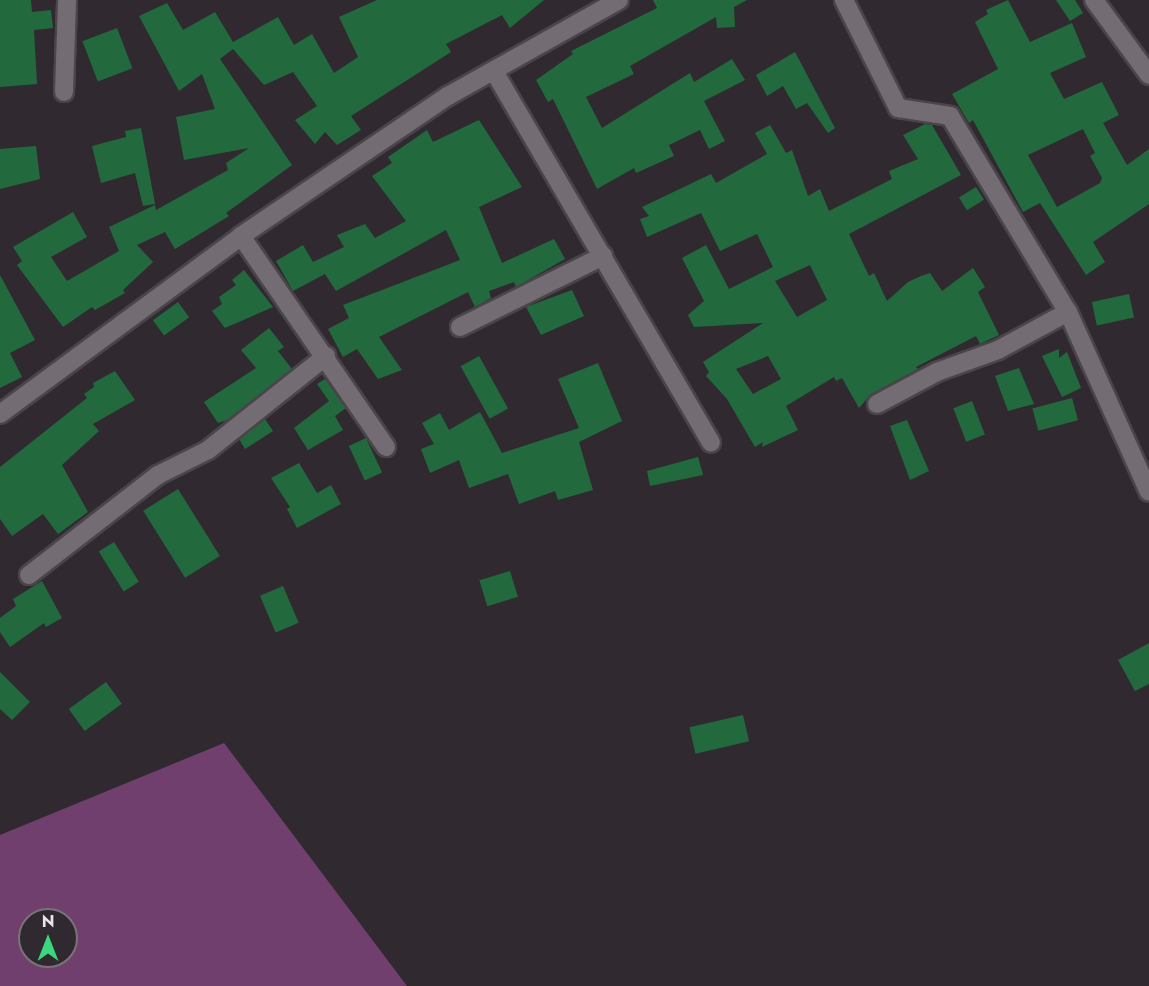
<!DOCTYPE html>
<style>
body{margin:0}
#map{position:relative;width:1149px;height:986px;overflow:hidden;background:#302a30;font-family:Jost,sans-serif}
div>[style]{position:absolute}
.green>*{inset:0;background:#703f6e}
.building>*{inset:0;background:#22693e;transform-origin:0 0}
.roads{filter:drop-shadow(2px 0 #4a454a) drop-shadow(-2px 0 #4a454a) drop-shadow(0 2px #4a454a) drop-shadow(0 -2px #4a454a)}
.street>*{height:18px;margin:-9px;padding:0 9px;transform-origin:9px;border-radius:9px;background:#736c73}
span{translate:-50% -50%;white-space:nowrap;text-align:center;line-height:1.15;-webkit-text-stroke:4.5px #302a30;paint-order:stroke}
.north{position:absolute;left:18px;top:908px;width:60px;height:60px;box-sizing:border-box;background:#302a30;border:2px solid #7a747a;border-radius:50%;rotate:0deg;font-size:16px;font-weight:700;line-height:24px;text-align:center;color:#e8e4e8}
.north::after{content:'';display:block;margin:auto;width:21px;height:27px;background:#3bd77e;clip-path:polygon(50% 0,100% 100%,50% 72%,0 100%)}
</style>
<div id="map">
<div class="green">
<i style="clip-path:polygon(evenodd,224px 743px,407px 986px,0 986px,0 835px,224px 743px,30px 920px,66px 920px,66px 956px,30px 956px,30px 920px)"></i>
</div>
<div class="building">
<i style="clip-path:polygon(0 0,31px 0,32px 12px,51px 10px,53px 28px,34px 30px,37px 84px,0 87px)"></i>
<i style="clip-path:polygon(377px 0,544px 0,510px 28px,502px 15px,446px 44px,451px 52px,351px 116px,361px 130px,337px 145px,325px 132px,315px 144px,295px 120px,317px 106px,293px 72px,264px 85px,233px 49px,220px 59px,292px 165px,226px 213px,229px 216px,175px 249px,165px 232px,137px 245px,153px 262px,123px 290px,125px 293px,95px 310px,92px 307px,63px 327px,17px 265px,22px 261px,13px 247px,73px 212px,87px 237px,51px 257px,67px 281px,119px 251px,109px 227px,155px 205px,156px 210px,228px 170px,226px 163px,249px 148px,184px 160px,176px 117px,215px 109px,202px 74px,179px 91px,139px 16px,167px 3px,183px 30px,215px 12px,233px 42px,278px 17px,294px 45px,312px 34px,334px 73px,358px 57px,339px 17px)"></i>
<i style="clip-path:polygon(653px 0,747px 0,734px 7px,735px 27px,717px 28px,716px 17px,630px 66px,634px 74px,586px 97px,602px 128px,690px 73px,694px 82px,732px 59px,745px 80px,704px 101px,725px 141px,709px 149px,700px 130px,669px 145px,674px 156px,636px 173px,634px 168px,597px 189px,553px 99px,548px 102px,536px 80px,573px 54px,571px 51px,657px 8px)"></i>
<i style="clip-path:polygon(evenodd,1008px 0,1030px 42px,1072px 23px,1086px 57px,1050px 73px,1064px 99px,1102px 82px,1119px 115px,1103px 123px,1127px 165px,1149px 149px,1149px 204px,1093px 242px,1105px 262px,1086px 275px,1040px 203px,1023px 212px,973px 120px,969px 123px,952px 94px,998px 69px,975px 22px,988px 14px,986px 10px,1008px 0,1083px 129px,1095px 153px,1090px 156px,1102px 178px,1100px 183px,1057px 207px,1028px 155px,1083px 129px)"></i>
<i style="clip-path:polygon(1056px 0,1075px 0,1083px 13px,1070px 21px)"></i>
<i style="left:117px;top:28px;width:43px;height:37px;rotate:69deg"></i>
<i style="clip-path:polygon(795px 52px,835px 128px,828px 133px,807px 103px,796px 109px,783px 86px,767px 96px,756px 75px)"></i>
<i style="clip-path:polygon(479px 120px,522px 187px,479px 207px,502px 263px,554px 239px,565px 259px,516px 287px,514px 282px,489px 291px,491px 298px,475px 307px,468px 292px,379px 337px,402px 370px,378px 379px,357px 349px,343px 357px,328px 329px,349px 318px,343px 305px,460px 260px,446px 230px,336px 291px,325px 274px,293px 291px,276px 261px,303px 245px,313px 262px,344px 247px,337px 235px,365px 224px,375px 238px,406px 221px,372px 176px,392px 163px,388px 157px,427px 130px,433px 142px)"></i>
<i style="clip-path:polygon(evenodd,925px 124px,932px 125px,961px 175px,849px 234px,869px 276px,874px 273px,887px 301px,908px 282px,921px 276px,930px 273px,942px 291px,973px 268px,985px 287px,978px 292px,999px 335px,980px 344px,976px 336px,916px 367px,918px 369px,871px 394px,859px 408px,842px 378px,836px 381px,834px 377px,786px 406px,798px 430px,762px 447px,763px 442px,755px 447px,727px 399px,706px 376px,709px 372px,703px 362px,763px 323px,694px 327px,688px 315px,704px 301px,682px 258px,706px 245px,729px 289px,773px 267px,757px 234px,720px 251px,701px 213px,647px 237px,640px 219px,649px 216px,642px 207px,711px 174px,716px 183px,767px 154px,755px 133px,770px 125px,786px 153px,792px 150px,808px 196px,820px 189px,829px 211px,892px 179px,889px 171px,918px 159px,903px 135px,925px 124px,810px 265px,827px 300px,797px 317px,775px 281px,810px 265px,925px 124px,768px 356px,781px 379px,753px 394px,736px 369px,768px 356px)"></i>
<i style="clip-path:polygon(141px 128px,155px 204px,143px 206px,135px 173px,101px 183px,92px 146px,126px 137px,125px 131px)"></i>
<i style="clip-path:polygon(36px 146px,40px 179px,0 189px,0 149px)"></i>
<i style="left:976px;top:187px;width:15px;height:20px;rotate:58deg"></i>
<i style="clip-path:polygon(244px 270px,273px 307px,225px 328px,212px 311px,222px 304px,219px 297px,236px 285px,232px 280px)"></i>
<i style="clip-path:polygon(0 275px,35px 340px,10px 353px,22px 377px,0 388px)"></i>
<i style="clip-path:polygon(572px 290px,584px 316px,541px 335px,526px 307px)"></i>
<i style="left:1129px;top:294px;width:24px;height:38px;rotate:78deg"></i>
<i style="left:178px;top:302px;width:19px;height:31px;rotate:54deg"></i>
<i style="clip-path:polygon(269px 328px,284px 347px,278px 351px,292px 369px,227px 420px,218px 423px,204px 402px,256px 368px,241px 350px)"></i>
<i style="clip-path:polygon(1059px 349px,1059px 358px,1067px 352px,1081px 388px,1062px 397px,1042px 356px)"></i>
<i style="left:479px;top:356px;width:60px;height:21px;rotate:61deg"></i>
<i style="clip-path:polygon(598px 363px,622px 421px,579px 442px,593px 490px,558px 500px,555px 491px,519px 504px,508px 474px,469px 488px,459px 460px,430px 473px,421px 449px,434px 444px,422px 423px,440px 413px,449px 430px,480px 412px,502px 453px,579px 428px,558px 379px)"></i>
<i style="clip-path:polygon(1019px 368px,1034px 404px,1008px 411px,995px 376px)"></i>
<i style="clip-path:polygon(115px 371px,135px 400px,93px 424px,99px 431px,62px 465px,88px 512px,58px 534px,43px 514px,12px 536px,0 519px,0 467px,87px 398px,84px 394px,94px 387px,93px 383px)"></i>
<i style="clip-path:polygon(325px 379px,346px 408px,335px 416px,343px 430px,308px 450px,294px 428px,329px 401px,317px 384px)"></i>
<i style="left:1072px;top:398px;width:23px;height:41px;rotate:75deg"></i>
<i style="left:972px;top:401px;width:36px;height:20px;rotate:69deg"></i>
<i style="clip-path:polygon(265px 419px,273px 431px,245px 449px,239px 439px)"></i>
<i style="clip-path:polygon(907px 420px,929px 471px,910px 480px,890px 426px)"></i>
<i style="left:366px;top:438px;width:38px;height:19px;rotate:65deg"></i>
<i style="clip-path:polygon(698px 457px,703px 475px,650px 486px,647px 471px)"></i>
<i style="clip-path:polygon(299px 463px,317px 493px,331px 485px,341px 504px,297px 528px,287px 509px,290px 507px,271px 478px)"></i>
<i style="left:178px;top:489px;width:79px;height:41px;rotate:58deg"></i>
<i style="left:114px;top:542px;width:47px;height:18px;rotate:58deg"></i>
<i style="left:510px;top:571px;width:27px;height:32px;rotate:73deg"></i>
<i style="clip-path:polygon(42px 581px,62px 618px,46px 627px,44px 623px,10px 647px,0 632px,0 618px,16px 606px,13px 599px)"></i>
<i style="left:283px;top:586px;width:40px;height:25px;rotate:67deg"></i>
<i style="clip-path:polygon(1149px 643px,1149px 684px,1135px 691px,1118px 660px)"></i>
<i style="clip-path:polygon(0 672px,30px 702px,12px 720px,0 709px)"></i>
<i style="left:106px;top:682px;width:27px;height:46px;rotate:54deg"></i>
<i style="left:743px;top:715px;width:27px;height:55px;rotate:77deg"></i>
</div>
<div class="roads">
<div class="street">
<i style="left:844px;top:0;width:121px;rotate:63.4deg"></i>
<i style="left:898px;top:108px;width:53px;rotate:8.7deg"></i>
<i style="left:950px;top:116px;width:229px;rotate:59deg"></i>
<i style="left:1068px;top:312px;width:80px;rotate:151.5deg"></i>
<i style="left:998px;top:350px;width:65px;rotate:160.2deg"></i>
<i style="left:937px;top:372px;width:68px;rotate:151.9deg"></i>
<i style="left:1094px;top:0;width:93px;rotate:53.7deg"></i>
<i style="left:495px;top:73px;width:428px;rotate:59.7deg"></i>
<i style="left:64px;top:92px;width:92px;rotate:-88.1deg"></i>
<i style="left:241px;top:236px;width:256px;rotate:55.5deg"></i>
<i style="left:1068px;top:312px;width:197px;rotate:65.8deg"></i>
<i style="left:460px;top:327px;width:160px;rotate:-26.4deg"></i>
<i style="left:0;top:414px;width:300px;rotate:-36.4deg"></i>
<i style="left:241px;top:236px;width:250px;rotate:-34.1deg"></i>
<i style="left:448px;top:96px;width:196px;rotate:-29.3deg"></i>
<i style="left:29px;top:575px;width:163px;rotate:-37.8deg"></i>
<i style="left:158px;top:475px;width:56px;rotate:-26.6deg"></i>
<i style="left:208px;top:450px;width:151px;rotate:-38.5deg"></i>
</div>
</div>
<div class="north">N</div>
</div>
